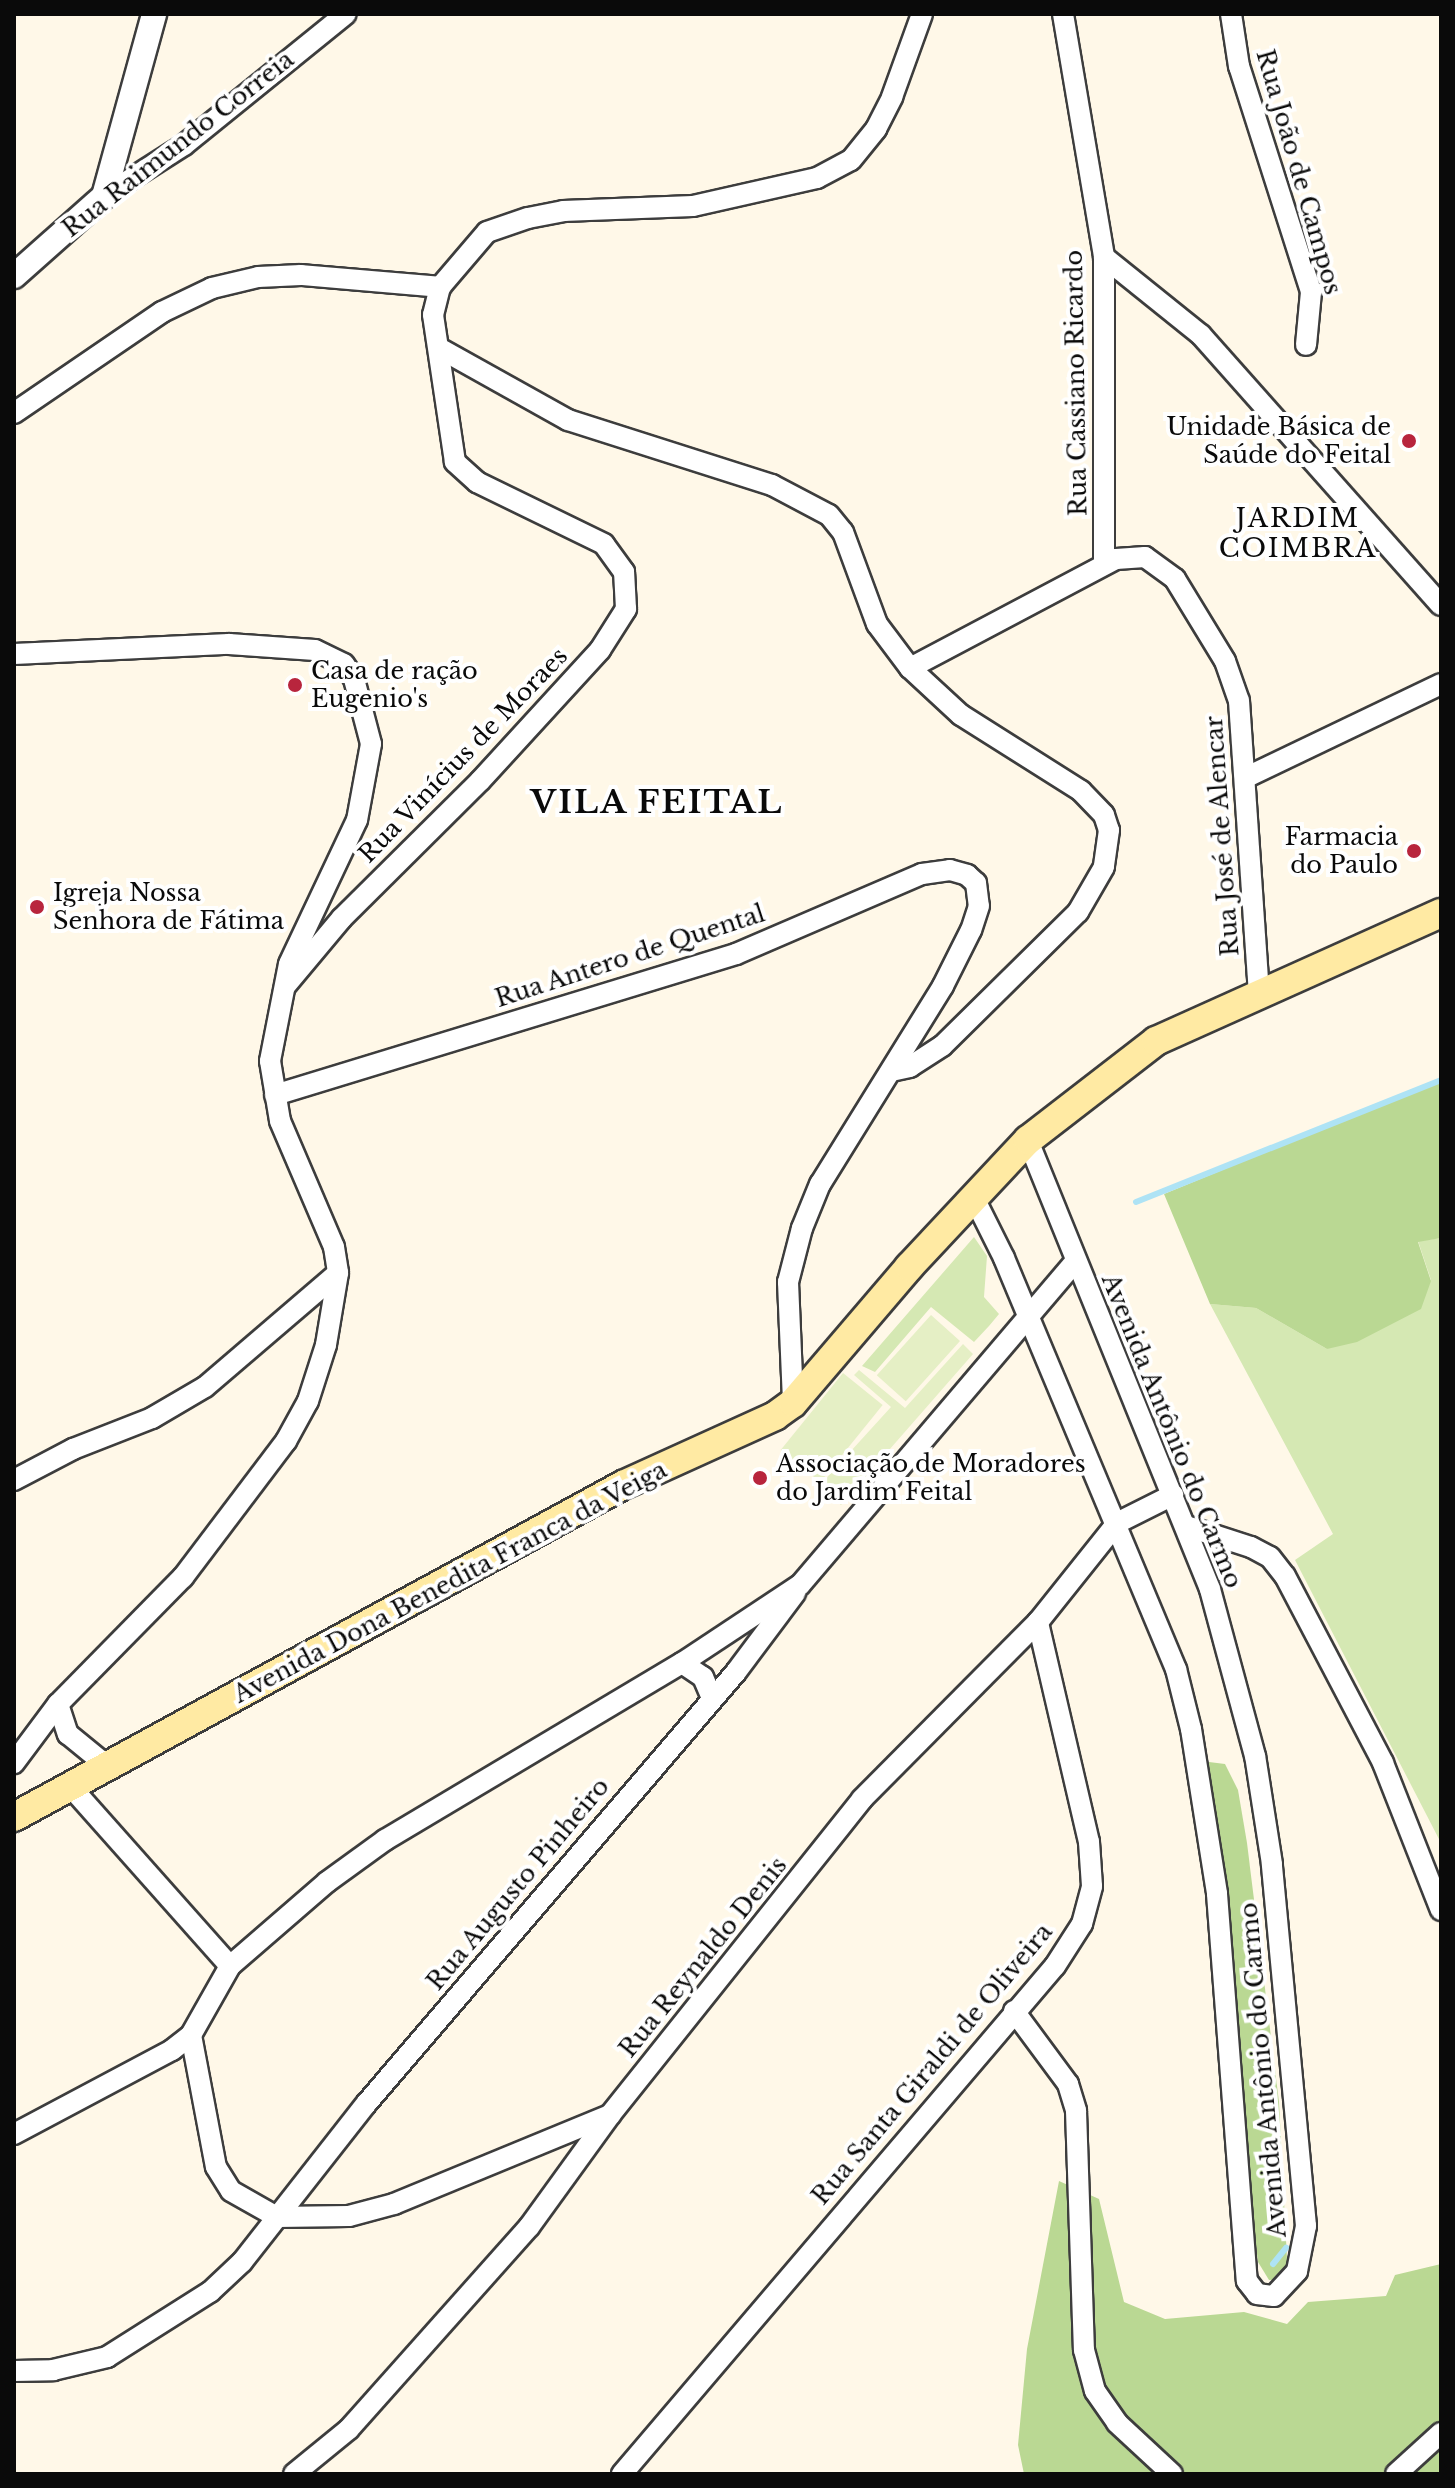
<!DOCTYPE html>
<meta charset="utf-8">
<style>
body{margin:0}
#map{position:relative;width:1455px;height:2488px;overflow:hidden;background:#fff8e8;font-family:"Libre Baskerville",serif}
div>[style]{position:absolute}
.green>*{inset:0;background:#d5e8b3}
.forest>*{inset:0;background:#bad893}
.pitch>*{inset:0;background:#e5efc5;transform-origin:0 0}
.stream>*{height:6px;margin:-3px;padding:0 3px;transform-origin:3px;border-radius:3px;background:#aee3f5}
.roads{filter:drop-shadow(2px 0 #3d3d3d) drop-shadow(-2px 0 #3d3d3d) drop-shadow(0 2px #3d3d3d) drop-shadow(0 -2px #3d3d3d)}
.minor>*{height:20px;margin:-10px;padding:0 10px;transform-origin:10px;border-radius:10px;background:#fff}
.tertiary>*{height:24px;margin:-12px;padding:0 12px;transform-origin:12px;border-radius:12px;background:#fff}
.secondary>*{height:28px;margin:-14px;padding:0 14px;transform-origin:14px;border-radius:14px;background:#ffeaa3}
.dots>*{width:22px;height:22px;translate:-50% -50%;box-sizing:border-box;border:4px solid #fff;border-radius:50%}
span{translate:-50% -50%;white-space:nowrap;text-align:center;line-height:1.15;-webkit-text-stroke:8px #fff;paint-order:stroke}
.street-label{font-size:24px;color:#0a0a0a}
.poi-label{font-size:24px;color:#0a0a0a}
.right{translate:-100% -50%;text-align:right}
.left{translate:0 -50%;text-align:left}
.neighbourhood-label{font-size:26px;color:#0a0a0a;letter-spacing:2px}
.district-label{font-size:32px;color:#0a0a0a;font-weight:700;letter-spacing:2px}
.frame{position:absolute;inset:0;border:16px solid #0a0a0a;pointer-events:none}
</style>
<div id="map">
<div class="green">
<i style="clip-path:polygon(974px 1237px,987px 1256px,984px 1297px,999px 1314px,989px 1326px,974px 1342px,931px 1307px,875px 1372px,862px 1366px)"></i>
<i style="clip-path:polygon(1441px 1238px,1441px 1843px,1295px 1560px,1333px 1534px,1210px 1304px,1256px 1308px,1327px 1349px,1431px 1280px,1418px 1241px)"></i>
</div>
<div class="forest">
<i style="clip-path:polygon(1441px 1080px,1441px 1238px,1418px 1242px,1431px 1281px,1421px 1309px,1357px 1342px,1327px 1349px,1256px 1308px,1210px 1304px,1164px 1194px)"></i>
<i style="clip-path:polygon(1209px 1762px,1225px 1764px,1238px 1790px,1247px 1843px,1279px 2102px,1288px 2279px,1269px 2280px,1258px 2262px,1201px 1789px)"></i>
<i style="clip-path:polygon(1059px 2181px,1099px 2199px,1124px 2302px,1165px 2319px,1244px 2312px,1287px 2324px,1308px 2302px,1386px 2296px,1395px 2275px,1441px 2264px,1441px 2474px,1024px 2474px,1018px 2445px,1027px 2349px)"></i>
</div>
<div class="pitch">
<i style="left:931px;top:1315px;width:39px;height:81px;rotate:42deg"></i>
<i style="clip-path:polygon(963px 1344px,973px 1354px,841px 1505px,820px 1485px,891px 1407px,854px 1375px,859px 1370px,905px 1408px)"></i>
<i style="left:843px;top:1373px;width:51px;height:99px;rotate:39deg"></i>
</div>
<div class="stream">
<i style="left:1136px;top:1202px;width:328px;rotate:-21.8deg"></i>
<i style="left:1273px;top:2264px;width:21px;rotate:-51deg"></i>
</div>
<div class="roads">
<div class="minor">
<i style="left:1063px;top:14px;width:246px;rotate:80.4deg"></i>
<i style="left:1104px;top:257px;width:306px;rotate:90deg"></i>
<i style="left:1231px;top:14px;width:53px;rotate:81.3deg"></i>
<i style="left:1239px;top:66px;width:237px;rotate:72.3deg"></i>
<i style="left:1311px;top:292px;width:53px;rotate:95.4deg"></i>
<i style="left:104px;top:196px;width:95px;rotate:-32.5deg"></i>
<i style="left:184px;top:145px;width:208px;rotate:-39deg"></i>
<i style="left:1104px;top:257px;width:124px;rotate:38.8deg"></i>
<i style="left:1201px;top:335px;width:361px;rotate:48.4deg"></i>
<i style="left:439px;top:348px;width:148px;rotate:29.2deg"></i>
<i style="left:568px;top:420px;width:214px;rotate:17.7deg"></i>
<i style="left:772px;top:485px;width:64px;rotate:27.8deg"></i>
<i style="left:829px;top:515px;width:22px;rotate:51deg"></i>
<i style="left:843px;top:532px;width:98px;rotate:69.7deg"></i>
<i style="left:877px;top:624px;width:55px;rotate:53.1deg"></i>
<i style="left:910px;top:668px;width:69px;rotate:42.7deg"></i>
<i style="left:961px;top:715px;width:142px;rotate:32.3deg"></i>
<i style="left:1081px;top:791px;width:33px;rotate:46deg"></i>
<i style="left:1104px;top:815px;width:16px;rotate:72deg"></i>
<i style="left:1109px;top:830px;width:37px;rotate:98deg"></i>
<i style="left:1104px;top:867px;width:52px;rotate:120deg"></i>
<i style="left:1078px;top:912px;width:191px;rotate:135.4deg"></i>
<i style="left:942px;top:1046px;width:38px;rotate:147deg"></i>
<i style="left:910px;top:1067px;width:19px;rotate:168deg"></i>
<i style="left:14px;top:413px;width:179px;rotate:-34.3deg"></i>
<i style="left:162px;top:312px;width:55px;rotate:-25.6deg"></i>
<i style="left:212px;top:288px;width:47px;rotate:-13.4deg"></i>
<i style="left:258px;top:277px;width:43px;rotate:-2.7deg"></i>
<i style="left:301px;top:275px;width:140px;rotate:4.9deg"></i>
<i style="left:14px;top:654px;width:215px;rotate:-2.7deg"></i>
<i style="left:229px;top:644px;width:86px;rotate:4deg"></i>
<i style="left:315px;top:650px;width:32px;rotate:26deg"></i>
<i style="left:344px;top:664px;width:18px;rotate:56deg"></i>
<i style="left:354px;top:679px;width:67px;rotate:75.3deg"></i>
<i style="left:371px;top:744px;width:77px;rotate:100.4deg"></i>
<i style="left:357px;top:820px;width:159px;rotate:115.3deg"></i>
<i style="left:289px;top:964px;width:99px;rotate:101.1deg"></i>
<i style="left:270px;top:1061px;width:61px;rotate:80.5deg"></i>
<i style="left:280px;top:1121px;width:137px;rotate:66.8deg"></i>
<i style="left:334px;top:1247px;width:26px;rotate:81deg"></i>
<i style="left:338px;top:1273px;width:73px;rotate:99.5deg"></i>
<i style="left:326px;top:1345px;width:59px;rotate:107.8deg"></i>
<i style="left:308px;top:1401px;width:46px;rotate:118.8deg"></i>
<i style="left:286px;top:1441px;width:171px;rotate:127.1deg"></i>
<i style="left:183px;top:1577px;width:178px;rotate:134.5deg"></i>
<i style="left:58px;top:1704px;width:74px;rotate:126.7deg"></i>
<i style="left:910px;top:668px;width:233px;rotate:-27.9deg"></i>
<i style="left:1116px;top:559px;width:29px;rotate:-4deg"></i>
<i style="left:1145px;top:557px;width:37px;rotate:36deg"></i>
<i style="left:1175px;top:579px;width:96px;rotate:58.6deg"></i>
<i style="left:1225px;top:661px;width:42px;rotate:70.7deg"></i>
<i style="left:1239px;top:701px;width:294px;rotate:86.1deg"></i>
<i style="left:1247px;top:777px;width:215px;rotate:-25.6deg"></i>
<i style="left:286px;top:985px;width:87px;rotate:-50.1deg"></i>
<i style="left:342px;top:918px;width:194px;rotate:-44.8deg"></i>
<i style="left:480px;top:781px;width:178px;rotate:-47.5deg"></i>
<i style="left:600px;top:650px;width:49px;rotate:-57.6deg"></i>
<i style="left:626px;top:609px;width:37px;rotate:-93deg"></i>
<i style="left:624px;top:572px;width:34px;rotate:-126deg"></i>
<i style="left:604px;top:544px;width:141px;rotate:-154deg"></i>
<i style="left:477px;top:482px;width:30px;rotate:-138deg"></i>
<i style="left:455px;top:462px;width:149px;rotate:-98.5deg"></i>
<i style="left:433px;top:315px;width:29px;rotate:-76deg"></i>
<i style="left:440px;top:287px;width:72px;rotate:-49.5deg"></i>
<i style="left:487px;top:232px;width:43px;rotate:-18.9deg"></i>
<i style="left:528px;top:218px;width:36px;rotate:-11deg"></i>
<i style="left:563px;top:211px;width:130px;rotate:-2.2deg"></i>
<i style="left:693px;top:206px;width:127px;rotate:-12.7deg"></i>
<i style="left:817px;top:178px;width:38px;rotate:-28deg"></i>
<i style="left:851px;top:160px;width:40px;rotate:-51deg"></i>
<i style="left:876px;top:129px;width:36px;rotate:-63deg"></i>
<i style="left:892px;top:97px;width:88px;rotate:-70.1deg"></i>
<i style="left:275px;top:1095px;width:482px;rotate:-17deg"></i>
<i style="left:736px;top:954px;width:202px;rotate:-23.3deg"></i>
<i style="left:922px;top:874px;width:28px;rotate:-8deg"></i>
<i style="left:950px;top:870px;width:18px;rotate:16deg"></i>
<i style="left:967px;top:875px;width:12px;rotate:42deg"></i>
<i style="left:976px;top:883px;width:23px;rotate:83deg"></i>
<i style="left:979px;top:906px;width:25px;rotate:108deg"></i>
<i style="left:971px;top:930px;width:63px;rotate:116.6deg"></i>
<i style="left:943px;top:986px;width:233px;rotate:121.8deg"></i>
<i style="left:820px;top:1184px;width:48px;rotate:112.2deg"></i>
<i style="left:802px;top:1228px;width:56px;rotate:104.5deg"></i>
<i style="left:788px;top:1282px;width:121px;rotate:87.6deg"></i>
<i style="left:973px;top:1196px;width:69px;rotate:63.4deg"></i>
<i style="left:1004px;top:1258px;width:446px;rotate:67.3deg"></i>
<i style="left:1176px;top:1669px;width:62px;rotate:76deg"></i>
<i style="left:1191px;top:1729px;width:167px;rotate:81deg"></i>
<i style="left:1217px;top:1894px;width:388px;rotate:85.6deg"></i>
<i style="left:1247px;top:2281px;width:16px;rotate:52deg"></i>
<i style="left:1257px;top:2294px;width:17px;rotate:7deg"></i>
<i style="left:1274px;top:2296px;width:34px;rotate:-47deg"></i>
<i style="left:1297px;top:2271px;width:46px;rotate:-78.7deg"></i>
<i style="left:1306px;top:2226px;width:364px;rotate:-95.4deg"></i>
<i style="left:1272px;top:1864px;width:109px;rotate:-98.9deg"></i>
<i style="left:1255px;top:1756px;width:173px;rotate:-105.1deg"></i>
<i style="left:1210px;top:1589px;width:484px;rotate:-112.1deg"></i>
<i style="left:14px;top:1480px;width:67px;rotate:-27.7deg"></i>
<i style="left:73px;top:1449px;width:85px;rotate:-21.4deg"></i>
<i style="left:152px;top:1418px;width:61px;rotate:-30.3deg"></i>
<i style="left:205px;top:1387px;width:175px;rotate:-40.6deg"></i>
<i style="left:1186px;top:1526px;width:68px;rotate:17.9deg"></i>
<i style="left:1251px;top:1547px;width:21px;rotate:28deg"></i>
<i style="left:1270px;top:1557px;width:24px;rotate:52deg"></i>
<i style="left:1285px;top:1576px;width:211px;rotate:62.3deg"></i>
<i style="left:1383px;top:1763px;width:158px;rotate:68.5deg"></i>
<i style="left:682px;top:1663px;width:25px;rotate:34deg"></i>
<i style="left:703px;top:1677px;width:23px;rotate:67deg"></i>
<i style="left:58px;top:1704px;width:32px;rotate:72deg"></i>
<i style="left:68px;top:1734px;width:49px;rotate:39.2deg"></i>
<i style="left:71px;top:1787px;width:239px;rotate:48.4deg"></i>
<i style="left:1014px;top:2011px;width:91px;rotate:53.5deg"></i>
<i style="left:1068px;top:2084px;width:28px;rotate:73deg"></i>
<i style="left:1076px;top:2111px;width:239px;rotate:88.1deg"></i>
<i style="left:1084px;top:2350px;width:42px;rotate:75deg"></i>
<i style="left:1095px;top:2391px;width:39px;rotate:55deg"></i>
<i style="left:1117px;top:2423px;width:75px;rotate:42.8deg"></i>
<i style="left:191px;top:2035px;width:134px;rotate:79.3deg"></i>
<i style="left:216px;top:2167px;width:28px;rotate:58deg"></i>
<i style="left:231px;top:2191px;width:53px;rotate:29.5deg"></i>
<i style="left:277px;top:2217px;width:72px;rotate:-0.8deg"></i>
<i style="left:349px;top:2216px;width:47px;rotate:-14.9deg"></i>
<i style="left:394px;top:2204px;width:234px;rotate:-22.4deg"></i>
<i style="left:14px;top:2134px;width:179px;rotate:-28deg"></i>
<i style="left:172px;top:2050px;width:24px;rotate:-38deg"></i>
<i style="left:191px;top:2035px;width:79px;rotate:-60.5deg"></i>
<i style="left:230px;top:1966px;width:128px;rotate:-40.9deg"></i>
<i style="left:327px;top:1882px;width:72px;rotate:-35.9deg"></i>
<i style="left:385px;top:1840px;width:346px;rotate:-30.8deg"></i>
<i style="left:682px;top:1663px;width:141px;rotate:-33.5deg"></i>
<i style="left:800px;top:1585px;width:424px;rotate:-49.6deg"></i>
<i style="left:14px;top:2371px;width:39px;rotate:-1deg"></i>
<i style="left:53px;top:2370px;width:56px;rotate:-13.5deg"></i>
<i style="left:107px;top:2357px;width:122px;rotate:-32.3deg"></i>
<i style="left:210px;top:2292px;width:44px;rotate:-43.2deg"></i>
<i style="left:242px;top:2262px;width:201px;rotate:-51.9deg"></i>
<i style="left:366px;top:2104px;width:569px;rotate:-49.42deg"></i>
<i style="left:736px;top:1672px;width:99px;rotate:-53.2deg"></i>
<i style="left:294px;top:2474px;width:71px;rotate:-39.3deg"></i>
<i style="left:349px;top:2429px;width:271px;rotate:-48.3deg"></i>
<i style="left:529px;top:2227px;width:138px;rotate:-54.1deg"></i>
<i style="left:610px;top:2115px;width:404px;rotate:-51.4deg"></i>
<i style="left:862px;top:1799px;width:250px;rotate:-45.2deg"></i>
<i style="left:1038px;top:1622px;width:127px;rotate:-51.4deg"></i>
<i style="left:1117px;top:1523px;width:63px;rotate:-26.6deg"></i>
<i style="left:622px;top:2474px;width:667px;rotate:-49.56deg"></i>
<i style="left:1055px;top:1966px;width:50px;rotate:-57.3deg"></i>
<i style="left:1082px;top:1924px;width:39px;rotate:-75deg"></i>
<i style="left:1092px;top:1886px;width:44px;rotate:-93.9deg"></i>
<i style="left:1089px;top:1842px;width:226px;rotate:-103.1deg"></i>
<i style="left:1396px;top:2474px;width:61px;rotate:-42.3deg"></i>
</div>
<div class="tertiary">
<i style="left:14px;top:276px;width:120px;rotate:-41.6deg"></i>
<i style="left:104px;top:196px;width:189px;rotate:-74.6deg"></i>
</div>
<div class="secondary">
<i style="left:14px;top:1817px;width:694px;rotate:-28.6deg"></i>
<i style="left:623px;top:1485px;width:167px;rotate:-24.4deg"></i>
<i style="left:775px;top:1416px;width:22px;rotate:-36deg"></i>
<i style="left:793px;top:1403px;width:179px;rotate:-49.5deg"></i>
<i style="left:909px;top:1267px;width:174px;rotate:-46.9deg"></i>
<i style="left:1028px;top:1140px;width:162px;rotate:-37.7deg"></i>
<i style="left:1156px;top:1041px;width:312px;rotate:-24.2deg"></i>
</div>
</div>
<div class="dots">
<i style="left:1409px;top:441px;background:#b8253d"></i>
<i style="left:295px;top:685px;background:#b8253d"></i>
<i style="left:1414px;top:851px;background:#b8253d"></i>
<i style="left:37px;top:907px;background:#b8253d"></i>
<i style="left:760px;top:1478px;background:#b8253d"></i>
</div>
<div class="street-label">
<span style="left:178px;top:144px;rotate:-38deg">Rua Raimundo Correia</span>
<span style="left:1299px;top:172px;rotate:74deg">Rua João de Campos</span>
<span style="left:1076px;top:383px;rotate:-91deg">Rua Cassiano Ricardo</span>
<span style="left:463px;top:755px;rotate:-46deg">Rua Vinícius de Moraes</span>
<span style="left:1222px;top:836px;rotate:-94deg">Rua José de Alencar</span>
<span style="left:630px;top:956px;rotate:-18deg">Rua Antero de Quental</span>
<span style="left:1172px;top:1431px;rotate:68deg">Avenida Antônio do Carmo</span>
<span style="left:450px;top:1582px;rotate:-28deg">Avenida Dona Benedita Franca da Veiga</span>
<span style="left:518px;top:1884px;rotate:-50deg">Rua Augusto Pinheiro</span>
<span style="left:703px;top:1957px;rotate:-51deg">Rua Reynaldo Denis</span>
<span style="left:932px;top:2064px;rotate:-50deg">Rua Santa Giraldi de Oliveira</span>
<span style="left:1263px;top:2070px;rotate:-95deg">Avenida Antônio do Carmo</span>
</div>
<div class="poi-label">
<span class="right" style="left:1391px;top:441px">Unidade Básica de<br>Saúde do Feital</span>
<span class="left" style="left:311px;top:685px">Casa de ração<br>Eugenio's</span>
<span class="right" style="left:1398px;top:851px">Farmacia<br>do Paulo</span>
<span class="left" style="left:53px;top:907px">Igreja Nossa<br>Senhora de Fátima</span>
<span class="left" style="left:776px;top:1478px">Associação de Moradores<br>do Jardim Feital</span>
</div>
<div class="neighbourhood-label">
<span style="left:1298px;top:534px">JARDIM<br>COIMBRA</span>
</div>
<div class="district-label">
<span style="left:657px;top:802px">VILA FEITAL</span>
</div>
<div class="frame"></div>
</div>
